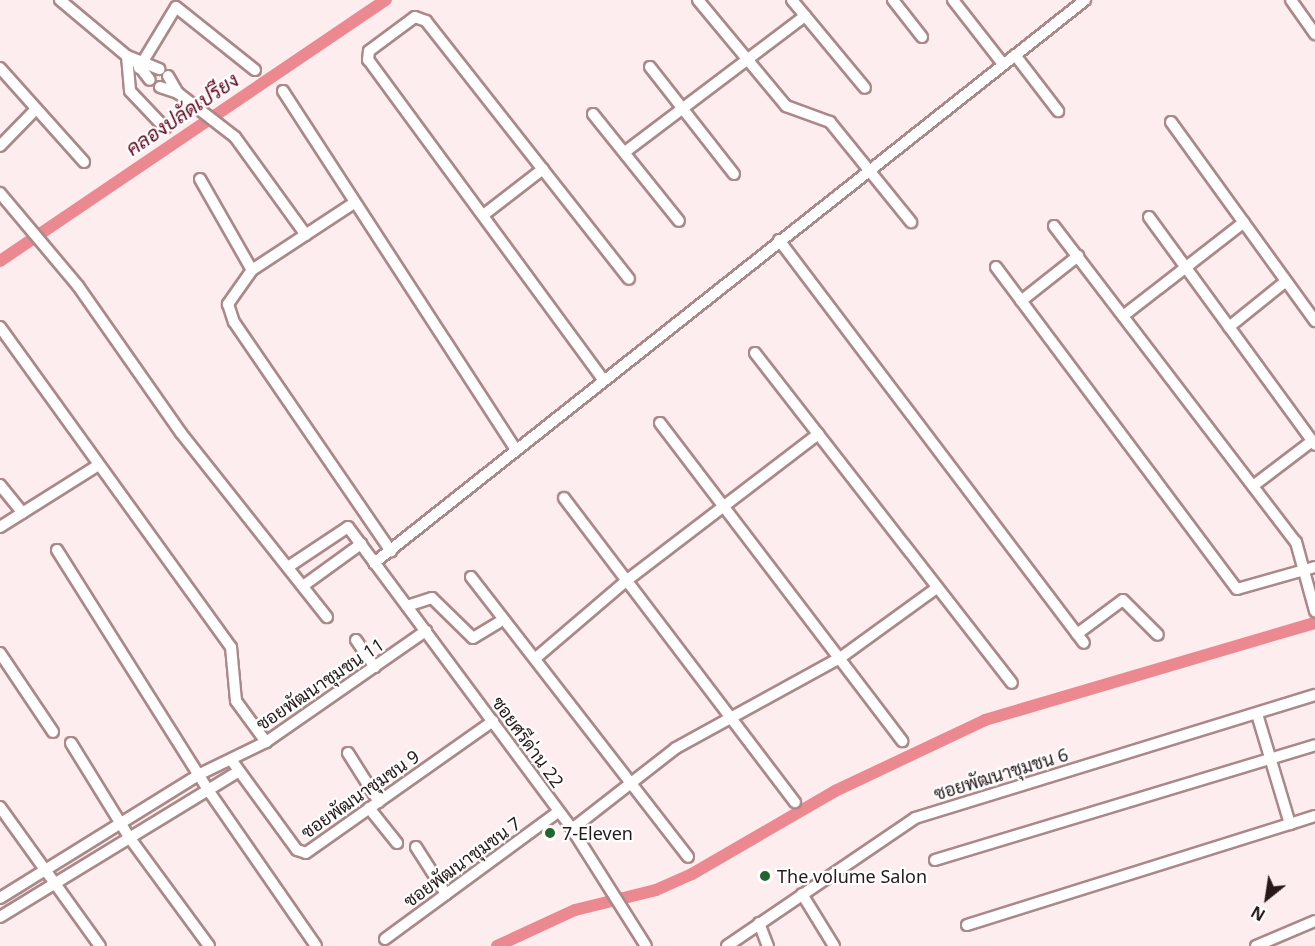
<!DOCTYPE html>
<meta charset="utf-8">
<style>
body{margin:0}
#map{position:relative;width:1315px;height:946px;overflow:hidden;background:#fdedee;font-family:"Noto Sans",Sarabun,sans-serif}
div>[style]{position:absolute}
.canal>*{height:12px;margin:-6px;padding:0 6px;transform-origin:6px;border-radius:6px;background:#eb8890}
.roads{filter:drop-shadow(2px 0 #ab8889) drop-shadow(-2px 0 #ab8889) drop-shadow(0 2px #ab8889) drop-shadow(0 -2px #ab8889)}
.street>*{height:10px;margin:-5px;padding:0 5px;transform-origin:5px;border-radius:5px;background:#fff}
.dots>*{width:16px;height:16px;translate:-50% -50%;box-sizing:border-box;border:3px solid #fff;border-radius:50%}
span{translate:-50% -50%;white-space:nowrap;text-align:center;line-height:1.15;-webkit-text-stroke:4.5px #fff;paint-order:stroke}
.street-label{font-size:18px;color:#27191a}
.poi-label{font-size:18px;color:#27191a}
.left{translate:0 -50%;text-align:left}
.water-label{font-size:20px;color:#63081e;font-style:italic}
.north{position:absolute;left:1237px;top:868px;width:60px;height:60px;-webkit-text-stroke:4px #fff;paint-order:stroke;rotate:210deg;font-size:16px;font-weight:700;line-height:24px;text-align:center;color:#27191a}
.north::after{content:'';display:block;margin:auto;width:21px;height:27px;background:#27191a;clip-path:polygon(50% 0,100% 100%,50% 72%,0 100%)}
</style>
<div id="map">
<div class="canal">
<i style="left:0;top:261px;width:466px;rotate:-34.1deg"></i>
<i style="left:497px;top:946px;width:86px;rotate:-24.8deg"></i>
<i style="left:575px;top:910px;width:83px;rotate:-13.9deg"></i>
<i style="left:656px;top:890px;width:39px;rotate:-24deg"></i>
<i style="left:692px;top:874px;width:165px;rotate:-30.1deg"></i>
<i style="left:835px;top:791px;width:166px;rotate:-25.3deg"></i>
<i style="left:985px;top:720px;width:344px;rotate:-16.4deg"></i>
</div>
<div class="roads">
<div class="street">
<i style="left:60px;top:0;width:87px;rotate:39.9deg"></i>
<i style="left:127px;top:56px;width:35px;rotate:22deg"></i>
<i style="left:698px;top:0;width:138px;rotate:50.3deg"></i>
<i style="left:786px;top:106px;width:47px;rotate:20deg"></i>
<i style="left:830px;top:122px;width:129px;rotate:51deg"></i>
<i style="left:792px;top:0;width:114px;rotate:50.3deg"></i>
<i style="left:893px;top:0;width:47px;rotate:51.9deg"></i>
<i style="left:953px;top:0;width:81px;rotate:52deg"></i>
<i style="left:1291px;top:0;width:42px;rotate:54.8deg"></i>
<i style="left:1015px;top:55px;width:71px;rotate:52.5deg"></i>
<i style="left:127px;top:56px;width:35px;rotate:85deg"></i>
<i style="left:130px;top:91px;width:51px;rotate:46.6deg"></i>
<i style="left:137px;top:63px;width:21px;rotate:53deg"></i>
<i style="left:650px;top:67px;width:136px;rotate:51.9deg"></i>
<i style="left:0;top:68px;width:126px;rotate:48.2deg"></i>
<i style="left:139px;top:68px;width:71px;rotate:-58.8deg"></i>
<i style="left:176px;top:7px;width:101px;rotate:38.6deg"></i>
<i style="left:168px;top:76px;width:20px;rotate:60deg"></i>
<i style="left:160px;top:87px;width:19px;rotate:18deg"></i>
<i style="left:178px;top:93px;width:72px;rotate:37.7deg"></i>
<i style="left:235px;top:137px;width:121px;rotate:54.1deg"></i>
<i style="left:283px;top:91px;width:428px;rotate:57deg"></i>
<i style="left:593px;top:114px;width:137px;rotate:51.2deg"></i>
<i style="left:1171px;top:122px;width:246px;rotate:54.1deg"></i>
<i style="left:0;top:146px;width:52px;rotate:-45.8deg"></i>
<i style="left:625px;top:152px;width:226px;rotate:-37.1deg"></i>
<i style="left:200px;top:179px;width:105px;rotate:60.3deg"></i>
<i style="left:252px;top:270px;width:42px;rotate:125.2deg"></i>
<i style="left:228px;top:304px;width:19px;rotate:72deg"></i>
<i style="left:234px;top:322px;width:278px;rotate:55.6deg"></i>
<i style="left:0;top:193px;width:121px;rotate:50deg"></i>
<i style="left:78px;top:286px;width:179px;rotate:55deg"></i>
<i style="left:181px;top:433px;width:235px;rotate:51.6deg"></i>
<i style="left:486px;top:213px;width:72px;rotate:-37.7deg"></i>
<i style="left:1149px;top:217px;width:282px;rotate:53.9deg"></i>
<i style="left:1054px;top:226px;width:398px;rotate:52.6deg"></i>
<i style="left:1296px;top:542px;width:72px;rotate:74.6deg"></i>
<i style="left:779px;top:240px;width:505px;rotate:52.88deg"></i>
<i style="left:996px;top:267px;width:402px;rotate:53.2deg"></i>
<i style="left:1237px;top:589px;width:81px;rotate:-15.8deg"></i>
<i style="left:252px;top:270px;width:122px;rotate:-33.3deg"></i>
<i style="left:1021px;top:301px;width:73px;rotate:-38.3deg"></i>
<i style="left:1123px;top:316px;width:153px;rotate:-37.8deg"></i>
<i style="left:0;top:327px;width:395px;rotate:54.2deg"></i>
<i style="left:231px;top:647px;width:54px;rotate:84.7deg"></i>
<i style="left:236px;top:701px;width:51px;rotate:53.8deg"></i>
<i style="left:1229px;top:327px;width:73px;rotate:-38.9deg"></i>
<i style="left:755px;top:353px;width:418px;rotate:52.1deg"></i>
<i style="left:602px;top:378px;width:395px;rotate:-126.3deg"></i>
<i style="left:368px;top:60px;width:9px;rotate:-84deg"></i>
<i style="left:369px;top:51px;width:57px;rotate:-36.5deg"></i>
<i style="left:415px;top:17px;width:12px;rotate:20deg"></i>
<i style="left:426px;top:21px;width:328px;rotate:51.8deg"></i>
<i style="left:660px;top:423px;width:400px;rotate:52.7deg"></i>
<i style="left:0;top:485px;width:36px;rotate:51deg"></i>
<i style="left:1253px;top:486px;width:74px;rotate:-37.3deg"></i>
<i style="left:564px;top:498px;width:382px;rotate:52.8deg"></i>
<i style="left:0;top:527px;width:115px;rotate:-32.2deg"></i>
<i style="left:57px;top:550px;width:280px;rotate:57.8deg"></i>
<i style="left:206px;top:787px;width:193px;rotate:55.3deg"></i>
<i style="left:374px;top:563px;width:907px;rotate:-38.37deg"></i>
<i style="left:288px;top:567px;width:72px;rotate:-33.7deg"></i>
<i style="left:348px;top:527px;width:376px;rotate:53.4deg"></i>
<i style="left:572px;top:829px;width:138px;rotate:57.7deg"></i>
<i style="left:471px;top:577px;width:354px;rotate:52.2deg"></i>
<i style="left:303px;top:586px;width:72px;rotate:-35.9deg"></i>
<i style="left:407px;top:606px;width:26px;rotate:-18deg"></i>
<i style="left:432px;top:598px;width:57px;rotate:44.3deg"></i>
<i style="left:473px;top:638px;width:29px;rotate:-31deg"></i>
<i style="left:1077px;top:634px;width:57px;rotate:-36.5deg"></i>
<i style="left:1123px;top:600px;width:49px;rotate:45deg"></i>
<i style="left:356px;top:640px;width:33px;rotate:55deg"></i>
<i style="left:0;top:653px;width:95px;rotate:56.1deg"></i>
<i style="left:537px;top:657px;width:117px;rotate:-40.5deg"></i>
<i style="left:626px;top:581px;width:242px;rotate:-37.4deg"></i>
<i style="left:1257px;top:714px;width:115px;rotate:73.3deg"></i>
<i style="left:1290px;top:824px;width:26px;rotate:-18deg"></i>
<i style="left:71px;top:743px;width:110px;rotate:58.3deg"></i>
<i style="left:129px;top:837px;width:135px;rotate:53.7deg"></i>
<i style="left:348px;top:753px;width:58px;rotate:57.7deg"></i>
<i style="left:232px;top:761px;width:110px;rotate:53.9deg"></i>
<i style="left:297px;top:850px;width:9px;rotate:18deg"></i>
<i style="left:306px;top:853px;width:229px;rotate:-35.2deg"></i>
<i style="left:0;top:807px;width:171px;rotate:54.3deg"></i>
<i style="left:369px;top:808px;width:45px;rotate:51.3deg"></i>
<i style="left:572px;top:829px;width:132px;rotate:-37.9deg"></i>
<i style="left:676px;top:748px;width:187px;rotate:-28.8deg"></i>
<i style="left:840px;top:658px;width:116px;rotate:-35.9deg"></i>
<i style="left:416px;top:847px;width:56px;rotate:57.4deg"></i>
<i style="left:935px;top:860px;width:397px;rotate:-16.8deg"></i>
<i style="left:802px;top:894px;width:61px;rotate:58.4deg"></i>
<i style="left:0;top:898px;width:233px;rotate:-31.8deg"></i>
<i style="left:198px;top:775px;width:76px;rotate:-25.9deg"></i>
<i style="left:266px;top:742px;width:195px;rotate:-34.8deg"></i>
<i style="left:0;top:917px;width:280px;rotate:-31.4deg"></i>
<i style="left:759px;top:923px;width:25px;rotate:69deg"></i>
<i style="left:967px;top:925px;width:338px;rotate:-17.4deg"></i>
<i style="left:385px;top:939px;width:215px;rotate:-36.3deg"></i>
<i style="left:727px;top:946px;width:227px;rotate:-34.2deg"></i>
<i style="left:915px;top:818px;width:418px;rotate:-17.1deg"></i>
<i style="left:1256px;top:946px;width:64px;rotate:-23deg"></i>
</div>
</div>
<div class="dots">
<i style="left:550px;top:833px;background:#23652f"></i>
<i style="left:765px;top:876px;background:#23652f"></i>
</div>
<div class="street-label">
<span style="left:320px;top:684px;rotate:-34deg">ซอยพัฒนาชุมชน 11</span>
<span style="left:528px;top:742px;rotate:54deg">ซอยศรีด่าน 22</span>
<span style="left:1001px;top:774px;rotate:-17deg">ซอยพัฒนาชุมชน 6</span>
<span style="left:360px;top:794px;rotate:-35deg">ซอยพัฒนาชุมชน 9</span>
<span style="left:462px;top:862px;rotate:-36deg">ซอยพัฒนาชุมชน 7</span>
</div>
<div class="poi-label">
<span class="left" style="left:562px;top:833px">7-Eleven</span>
<span class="left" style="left:777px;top:876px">The volume Salon</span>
</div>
<div class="water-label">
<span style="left:182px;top:114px;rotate:-34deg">คลองปลัดเปรียง</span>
</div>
<div class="north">N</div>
</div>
